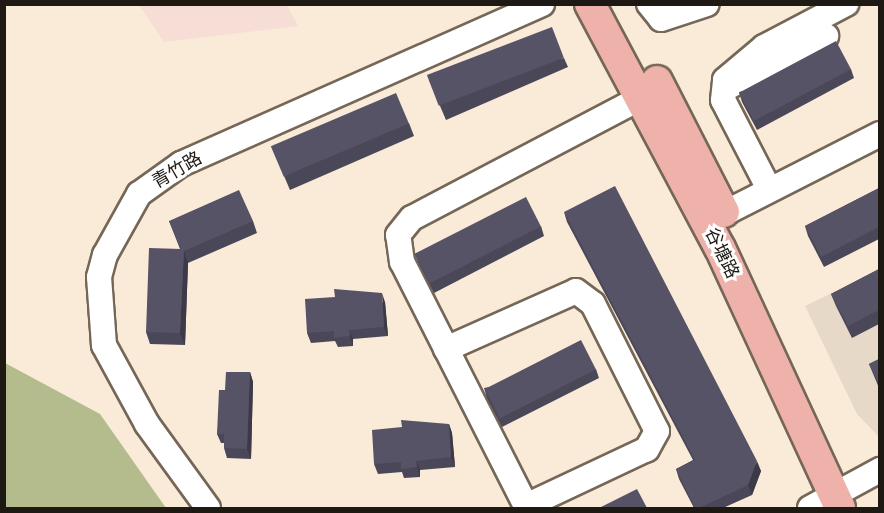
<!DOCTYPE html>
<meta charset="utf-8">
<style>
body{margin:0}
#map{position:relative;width:884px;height:513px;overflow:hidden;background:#faead8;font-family:Roboto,"Noto Sans SC",sans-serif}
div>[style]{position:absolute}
.industrial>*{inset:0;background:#f6ddd5}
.education>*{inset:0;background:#e7d9c7}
.forest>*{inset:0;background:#b4bc8d}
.roads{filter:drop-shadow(2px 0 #756757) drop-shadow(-2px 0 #756757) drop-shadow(0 2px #756757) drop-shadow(0 -2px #756757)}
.minor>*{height:24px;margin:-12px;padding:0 12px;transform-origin:12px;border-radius:12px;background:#fff}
.major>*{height:30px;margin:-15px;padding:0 15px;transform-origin:15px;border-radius:15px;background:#eeb2aa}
.wall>*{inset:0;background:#4a4758}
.shaded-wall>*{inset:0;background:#3c3a47}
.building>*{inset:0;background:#565366;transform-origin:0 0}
span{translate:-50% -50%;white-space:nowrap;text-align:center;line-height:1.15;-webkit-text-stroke:6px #fff;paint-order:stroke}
.street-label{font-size:18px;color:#1f1913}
.frame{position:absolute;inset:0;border:6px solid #1f1913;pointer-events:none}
</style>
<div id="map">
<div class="industrial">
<i style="clip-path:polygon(139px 5px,287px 5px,298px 26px,164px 42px)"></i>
</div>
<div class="education">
<i style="clip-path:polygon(879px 270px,879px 437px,857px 414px,805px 306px)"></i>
</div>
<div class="forest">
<i style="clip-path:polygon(5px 363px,100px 414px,166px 508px,5px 508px)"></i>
</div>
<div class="roads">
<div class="minor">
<i style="left:649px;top:4px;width:19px;rotate:51deg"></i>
<i style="left:661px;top:19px;width:48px;rotate:-18.1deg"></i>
<i style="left:726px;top:88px;width:113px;rotate:-27.5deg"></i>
<i style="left:769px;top:189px;width:100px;rotate:-117.3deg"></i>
<i style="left:723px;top:100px;width:20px;rotate:-84deg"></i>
<i style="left:725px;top:80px;width:51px;rotate:-40.2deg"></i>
<i style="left:764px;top:47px;width:93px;rotate:-27.7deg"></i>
<i style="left:725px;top:213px;width:174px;rotate:-27deg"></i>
<i style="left:446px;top:349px;width:142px;rotate:-24deg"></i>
<i style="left:576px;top:291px;width:21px;rotate:37deg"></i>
<i style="left:593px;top:304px;width:142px;rotate:63.3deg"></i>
<i style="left:657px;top:431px;width:21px;rotate:119deg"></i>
<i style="left:647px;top:449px;width:134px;rotate:154.8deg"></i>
<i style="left:208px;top:508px;width:104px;rotate:-126deg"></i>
<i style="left:147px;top:424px;width:90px;rotate:-118.6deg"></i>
<i style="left:104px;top:345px;width:68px;rotate:-94.2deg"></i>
<i style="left:99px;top:277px;width:23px;rotate:-75deg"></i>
<i style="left:105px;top:255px;width:70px;rotate:-60.9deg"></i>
<i style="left:139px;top:194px;width:52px;rotate:-35.5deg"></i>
<i style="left:181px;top:164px;width:395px;rotate:-23.9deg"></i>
<i style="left:527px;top:508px;width:276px;rotate:-116.9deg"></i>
<i style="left:402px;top:262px;width:27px;rotate:-98deg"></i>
<i style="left:398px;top:235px;width:22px;rotate:-51deg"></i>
<i style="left:412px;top:218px;width:260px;rotate:-27.7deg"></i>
<i style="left:810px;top:508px;width:80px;rotate:-28.5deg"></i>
</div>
<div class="major">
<i style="left:590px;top:4px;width:276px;rotate:62deg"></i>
<i style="left:720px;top:248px;width:286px;rotate:65.2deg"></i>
<i style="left:657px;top:81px;width:147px;rotate:62.9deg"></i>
</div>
</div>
<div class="wall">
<i style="clip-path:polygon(564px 58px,568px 67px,446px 120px,429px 80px)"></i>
<i style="clip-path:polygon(851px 69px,854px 78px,757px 130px,742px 102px,739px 92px)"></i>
<i style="clip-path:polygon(409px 123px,414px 136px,290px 190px,272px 148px)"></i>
<i style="clip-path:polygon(879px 188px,879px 239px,824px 267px,808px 236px,805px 226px)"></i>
<i style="clip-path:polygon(564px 212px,761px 471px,752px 495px,723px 508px,694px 508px,679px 479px,676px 469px,693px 460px,567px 222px)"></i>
<i style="clip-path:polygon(169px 221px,253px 221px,257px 233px,188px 263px,185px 345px,150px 344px,146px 332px,180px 249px)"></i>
<i style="clip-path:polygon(541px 226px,544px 236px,434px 293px,419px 264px,415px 254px)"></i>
<i style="clip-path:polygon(879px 269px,879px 324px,852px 338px,836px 306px,831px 294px)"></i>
<i style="clip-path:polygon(385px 302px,388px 336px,353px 339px,353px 346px,338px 347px,335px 341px,311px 343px,307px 333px)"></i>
<i style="clip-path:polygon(879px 359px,879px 388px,869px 364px)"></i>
<i style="clip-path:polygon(596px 369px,599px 378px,502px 427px,487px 398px,484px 388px)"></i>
<i style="clip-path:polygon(250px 372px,253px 382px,251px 459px,227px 458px,224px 448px,224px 443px,221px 443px,217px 434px,225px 390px)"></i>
<i style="clip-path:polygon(449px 424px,452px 433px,455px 467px,420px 470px,420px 477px,404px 478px,402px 472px,378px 474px,374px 464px)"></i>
</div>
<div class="shaded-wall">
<i style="clip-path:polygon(184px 251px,188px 263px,185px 345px,180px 333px)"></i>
<i style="clip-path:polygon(382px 293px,385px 302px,388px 336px,384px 327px)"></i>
<i style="clip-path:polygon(349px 330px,353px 339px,353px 346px,350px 336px)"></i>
<i style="clip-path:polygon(250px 372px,253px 382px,251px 459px,247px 449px)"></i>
<i style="clip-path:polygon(449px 424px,452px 433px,455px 467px,451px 457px)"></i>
<i style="clip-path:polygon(416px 461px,420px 470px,420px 477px,417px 467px)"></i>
<i style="clip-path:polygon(757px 461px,761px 471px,752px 495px,748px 485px)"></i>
</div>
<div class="building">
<i style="left:552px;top:27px;width:33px;height:134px;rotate:69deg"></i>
<i style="left:836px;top:41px;width:32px;height:110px;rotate:62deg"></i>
<i style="left:396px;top:93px;width:33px;height:136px;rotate:67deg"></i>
<i style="clip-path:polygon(615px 186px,757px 461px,748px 485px,699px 508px,695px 508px,676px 469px,695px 460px,564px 212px)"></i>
<i style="clip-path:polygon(879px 188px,879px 227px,821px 257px,805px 226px)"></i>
<i style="clip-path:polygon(239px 190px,253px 221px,184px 251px,180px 333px,146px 332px,149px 248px,181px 249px,169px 221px)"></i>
<i style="left:526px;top:197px;width:33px;height:125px;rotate:63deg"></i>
<i style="clip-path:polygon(879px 269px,879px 310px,848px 326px,831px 294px)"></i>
<i style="clip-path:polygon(334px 289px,382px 293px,384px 327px,349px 330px,350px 336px,334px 338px,334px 331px,307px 333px,305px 299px,335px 297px)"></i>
<i style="left:581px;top:340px;width:33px;height:108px;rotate:63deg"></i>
<i style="clip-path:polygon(879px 359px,879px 384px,869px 364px)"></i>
<i style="clip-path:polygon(226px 372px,250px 372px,247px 449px,224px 448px,224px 434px,217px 434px,219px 390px,225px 390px)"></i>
<i style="clip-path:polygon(401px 420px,449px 424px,451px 457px,416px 461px,417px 467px,401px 469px,401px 462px,374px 464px,372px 430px,402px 427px)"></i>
<i style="clip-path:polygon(637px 489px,647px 508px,599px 508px)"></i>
</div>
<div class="street-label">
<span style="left:177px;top:170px;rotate:-30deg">青竹路</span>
<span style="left:722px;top:253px;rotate:64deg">谷塘路</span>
</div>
<div class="frame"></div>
</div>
